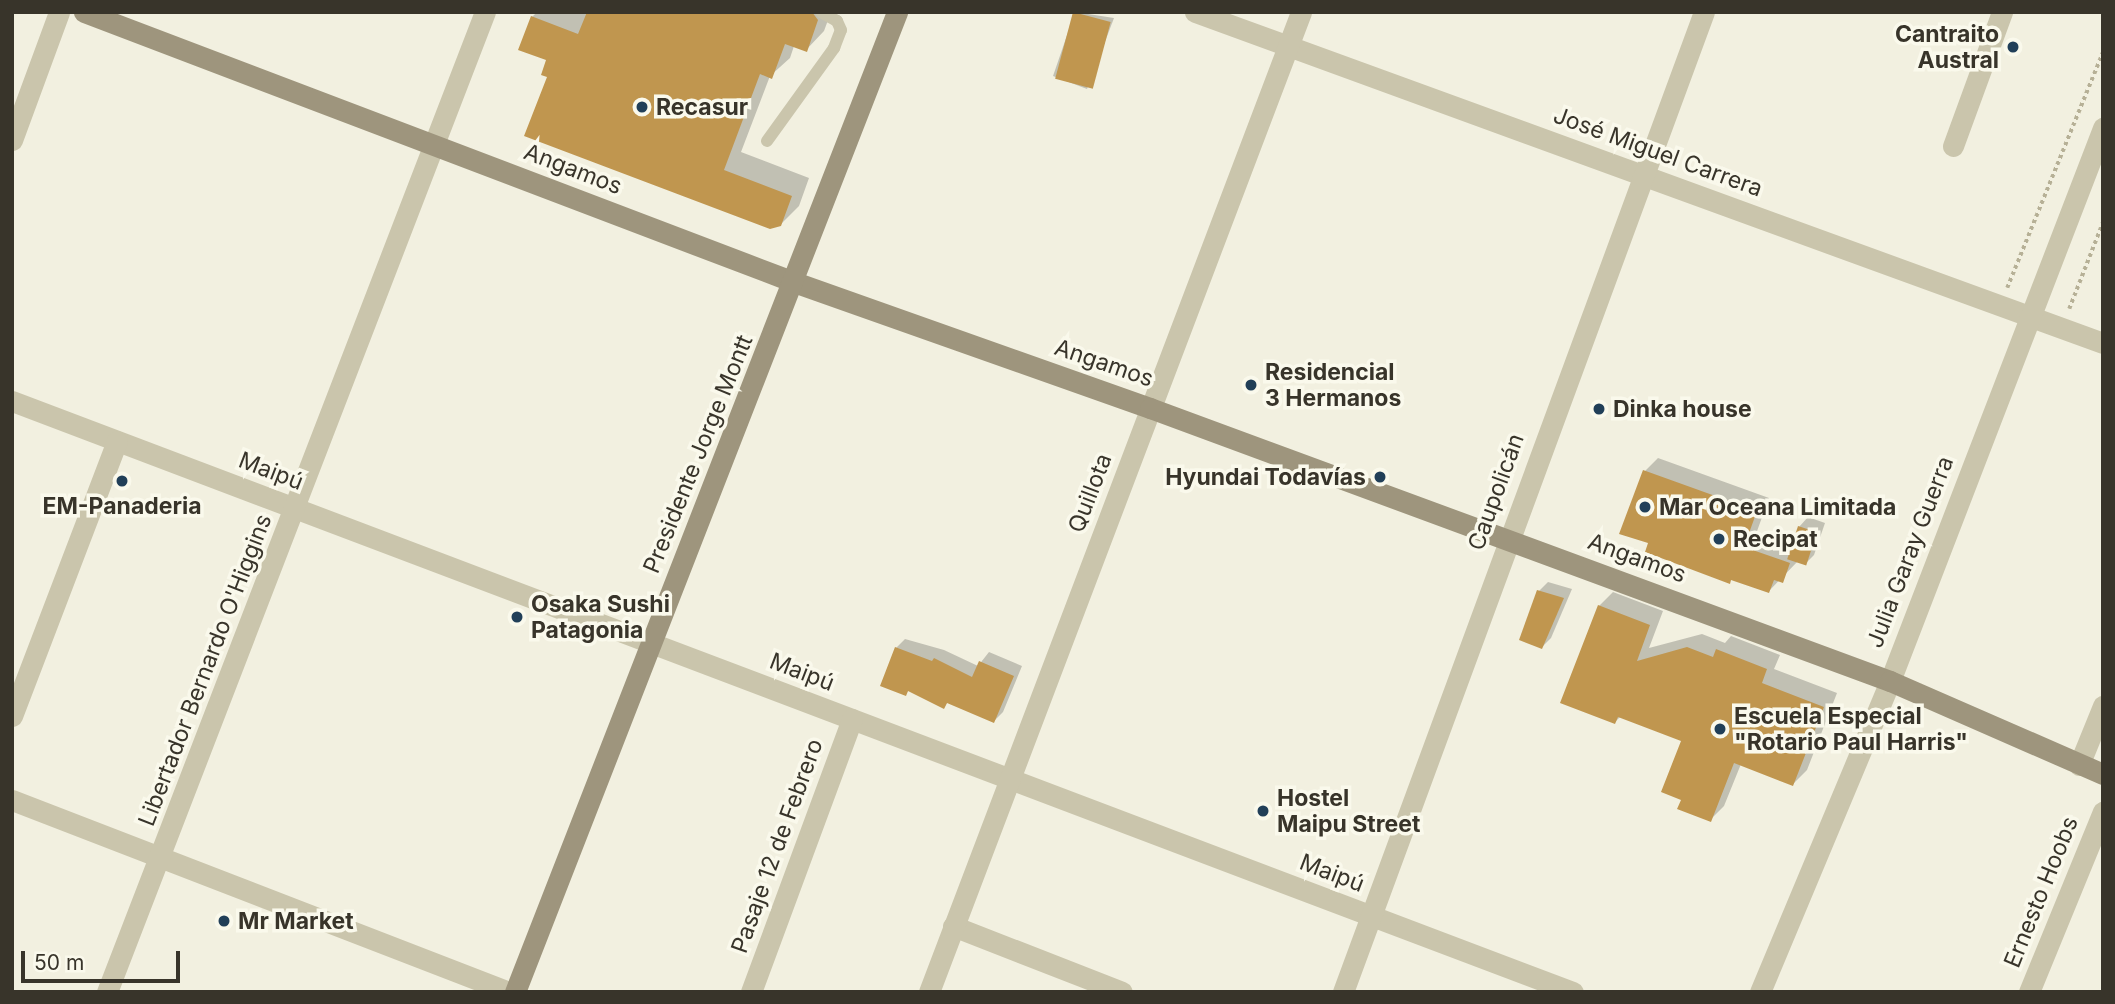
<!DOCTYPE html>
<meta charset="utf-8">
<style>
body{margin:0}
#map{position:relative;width:2115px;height:1004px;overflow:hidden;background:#f2f0e0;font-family:Inter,sans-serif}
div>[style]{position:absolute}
.shadow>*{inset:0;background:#0003}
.building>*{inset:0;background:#c0964f;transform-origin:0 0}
.path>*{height:3.5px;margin-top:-1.75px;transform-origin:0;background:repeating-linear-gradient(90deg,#b6b096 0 3.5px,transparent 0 7px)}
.lane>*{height:12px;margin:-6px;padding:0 6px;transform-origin:6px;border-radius:6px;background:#cac5ac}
.street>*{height:21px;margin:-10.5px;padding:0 10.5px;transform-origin:10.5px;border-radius:10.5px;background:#cac5ac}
.secondary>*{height:21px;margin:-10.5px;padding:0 10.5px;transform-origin:10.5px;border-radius:10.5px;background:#9e957d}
.dots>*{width:19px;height:19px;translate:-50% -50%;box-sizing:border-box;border:4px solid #faf9ec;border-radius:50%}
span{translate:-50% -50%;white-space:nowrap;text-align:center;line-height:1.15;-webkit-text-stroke:7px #faf9ec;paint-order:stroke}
.poi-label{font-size:23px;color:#38342a;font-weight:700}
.right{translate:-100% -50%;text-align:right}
.left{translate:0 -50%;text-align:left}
.street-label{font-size:23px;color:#38342a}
.frame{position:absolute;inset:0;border:14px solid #38342a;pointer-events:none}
.scale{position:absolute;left:21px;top:951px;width:159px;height:32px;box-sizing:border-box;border:4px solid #38342a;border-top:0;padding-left:9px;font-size:21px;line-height:24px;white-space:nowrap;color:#38342a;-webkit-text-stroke:5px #faf9ec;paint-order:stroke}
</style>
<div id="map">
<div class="shadow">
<i style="clip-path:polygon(537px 12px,831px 12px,824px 31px,806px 50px,794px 46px,790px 58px,770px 76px,741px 152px,809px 178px,799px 206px,780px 225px,549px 76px,548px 59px,532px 17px)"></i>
<i style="clip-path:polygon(1075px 12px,1114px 18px,1087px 89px,1053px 76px)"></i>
<i style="clip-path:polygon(1658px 458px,1769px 498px,1756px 534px,1792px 547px,1799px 527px,1808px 517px,1825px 523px,1814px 555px,1805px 564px,1798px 561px,1769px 591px,1650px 542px,1645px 471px)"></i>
<i style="clip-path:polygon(1548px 582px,1572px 589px,1551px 638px,1542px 647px,1539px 591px)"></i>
<i style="clip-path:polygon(1613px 592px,1663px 611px,1649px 648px,1702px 634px,1725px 643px,1731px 636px,1780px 655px,1774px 669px,1837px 693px,1807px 770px,1793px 784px,1741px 764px,1724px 806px,1710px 820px,1683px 799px,1683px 740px,1621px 716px,1615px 722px,1599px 606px)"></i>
<i style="clip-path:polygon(905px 639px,944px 650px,978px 666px,989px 652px,1022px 666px,1003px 712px,994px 721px,948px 702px,944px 706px,909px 690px,905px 694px,896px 648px)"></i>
</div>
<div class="building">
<i style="clip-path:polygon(587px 12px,812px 12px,818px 20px,807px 52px,785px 44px,772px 79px,760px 74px,724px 170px,792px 196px,781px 226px,770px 229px,524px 136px,547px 77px,541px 75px,546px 60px,518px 50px,531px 16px,578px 34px)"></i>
<i style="left:1073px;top:12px;width:39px;height:69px;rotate:15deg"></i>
<i style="clip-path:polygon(1643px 470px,1757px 511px,1744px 547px,1790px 563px,1783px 583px,1774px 580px,1769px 593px,1731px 580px,1730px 584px,1645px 552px,1648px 543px,1619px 534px)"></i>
<i style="left:1798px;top:526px;width:20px;height:35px;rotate:18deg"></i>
<i style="clip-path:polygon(1537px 590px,1564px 598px,1542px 649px,1519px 640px)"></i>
<i style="clip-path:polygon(1598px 605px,1650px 625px,1637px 661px,1687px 647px,1713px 657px,1716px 649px,1767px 669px,1762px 683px,1824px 707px,1793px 786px,1734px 763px,1711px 822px,1677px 809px,1681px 800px,1661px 792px,1681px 741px,1618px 717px,1615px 724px,1560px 703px)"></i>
<i style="clip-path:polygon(895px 647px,932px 661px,934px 658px,972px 677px,979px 661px,1014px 676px,994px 723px,947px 703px,944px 709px,908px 691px,906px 696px,880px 686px)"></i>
</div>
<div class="path">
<i style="left:2007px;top:288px;width:256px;rotate:-67.9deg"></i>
<i style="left:2069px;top:309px;width:93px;rotate:-68.7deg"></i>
</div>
<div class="lane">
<i style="left:767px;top:141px;width:115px;rotate:-54.2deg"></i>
<i style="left:834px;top:48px;width:19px;rotate:-69deg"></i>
<i style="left:841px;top:30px;width:10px;rotate:-114deg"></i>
<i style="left:837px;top:21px;width:18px;rotate:-151deg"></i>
</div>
<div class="street">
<i style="left:1195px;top:12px;width:966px;rotate:20.03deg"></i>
<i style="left:12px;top:140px;width:136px;rotate:-69.8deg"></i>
<i style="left:1953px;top:146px;width:143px;rotate:-69.9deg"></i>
<i style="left:12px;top:401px;width:1669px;rotate:20.74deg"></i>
<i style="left:12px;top:716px;width:294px;rotate:-69.1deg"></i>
<i style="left:2079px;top:765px;width:64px;rotate:-67.9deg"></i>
<i style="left:12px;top:800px;width:533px;rotate:21.12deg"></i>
<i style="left:953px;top:926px;width:181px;rotate:21.3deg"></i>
<i style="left:107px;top:992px;width:1050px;rotate:-68.91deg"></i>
<i style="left:751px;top:992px;width:291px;rotate:-69.7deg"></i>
<i style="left:929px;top:992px;width:1048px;rotate:-69.21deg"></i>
<i style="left:1343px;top:992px;width:1044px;rotate:-69.78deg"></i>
<i style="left:1760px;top:992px;width:337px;rotate:-67.3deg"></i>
<i style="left:1890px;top:681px;width:593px;rotate:-68.93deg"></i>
<i style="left:2029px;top:992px;width:195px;rotate:-67.7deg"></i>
</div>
<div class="secondary">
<i style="left:84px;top:12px;width:760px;rotate:20.82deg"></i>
<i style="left:794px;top:282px;width:378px;rotate:19.5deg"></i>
<i style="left:1150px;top:408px;width:789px;rotate:20.25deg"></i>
<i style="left:1890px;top:681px;width:232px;rotate:23.6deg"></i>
<i style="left:515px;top:992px;width:1052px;rotate:-68.7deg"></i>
</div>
<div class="dots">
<i style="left:2013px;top:47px;background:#213f58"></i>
<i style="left:642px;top:107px;background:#213f58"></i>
<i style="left:1251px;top:385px;background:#213f58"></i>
<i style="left:1599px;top:409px;background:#213f58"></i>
<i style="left:1380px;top:477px;background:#213f58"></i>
<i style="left:122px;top:481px;background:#213f58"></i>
<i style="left:1645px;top:507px;background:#213f58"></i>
<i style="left:1719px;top:539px;background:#213f58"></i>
<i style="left:517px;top:617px;background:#213f58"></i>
<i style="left:1720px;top:729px;background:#213f58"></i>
<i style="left:1263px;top:811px;background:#213f58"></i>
<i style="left:224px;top:921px;background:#213f58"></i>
</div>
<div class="poi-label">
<span class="right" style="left:1999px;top:47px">Cantraito<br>Austral</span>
<span class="left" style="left:656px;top:107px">Recasur</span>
<span class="left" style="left:1265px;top:385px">Residencial<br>3 Hermanos</span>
<span class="left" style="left:1613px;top:409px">Dinka house</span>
<span class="right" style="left:1366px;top:477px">Hyundai Todavías</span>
<span style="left:122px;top:506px">EM-Panaderia</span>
<span class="left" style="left:1659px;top:507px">Mar Oceana Limitada</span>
<span class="left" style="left:1733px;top:539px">Recipat</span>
<span class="left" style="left:531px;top:617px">Osaka Sushi<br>Patagonia</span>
<span class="left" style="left:1734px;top:729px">Escuela Especial<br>"Rotario Paul Harris"</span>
<span class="left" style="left:1277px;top:811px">Hostel<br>Maipu Street</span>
<span class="left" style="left:238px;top:921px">Mr Market</span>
</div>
<div class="street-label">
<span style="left:1658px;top:152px;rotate:20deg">José Miguel Carrera</span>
<span style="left:573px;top:169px;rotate:21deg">Angamos</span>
<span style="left:1104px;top:363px;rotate:19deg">Angamos</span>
<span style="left:698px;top:454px;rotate:-68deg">Presidente Jorge Montt</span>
<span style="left:271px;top:471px;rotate:21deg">Maipú</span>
<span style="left:1496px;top:492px;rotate:-70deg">Caupolicán</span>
<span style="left:1090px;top:493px;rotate:-69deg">Quillota</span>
<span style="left:1910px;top:552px;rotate:-69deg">Julia Garay Guerra</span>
<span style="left:1637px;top:558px;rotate:20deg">Angamos</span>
<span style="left:205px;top:670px;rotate:-69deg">Libertador Bernardo O'Higgins</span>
<span style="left:802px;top:672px;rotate:21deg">Maipú</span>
<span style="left:777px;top:846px;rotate:-70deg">Pasaje 12 de Febrero</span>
<span style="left:1332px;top:873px;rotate:21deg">Maipú</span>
<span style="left:2041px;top:892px;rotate:-68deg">Ernesto Hoobs</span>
</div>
<div class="frame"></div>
<div class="scale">50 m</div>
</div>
